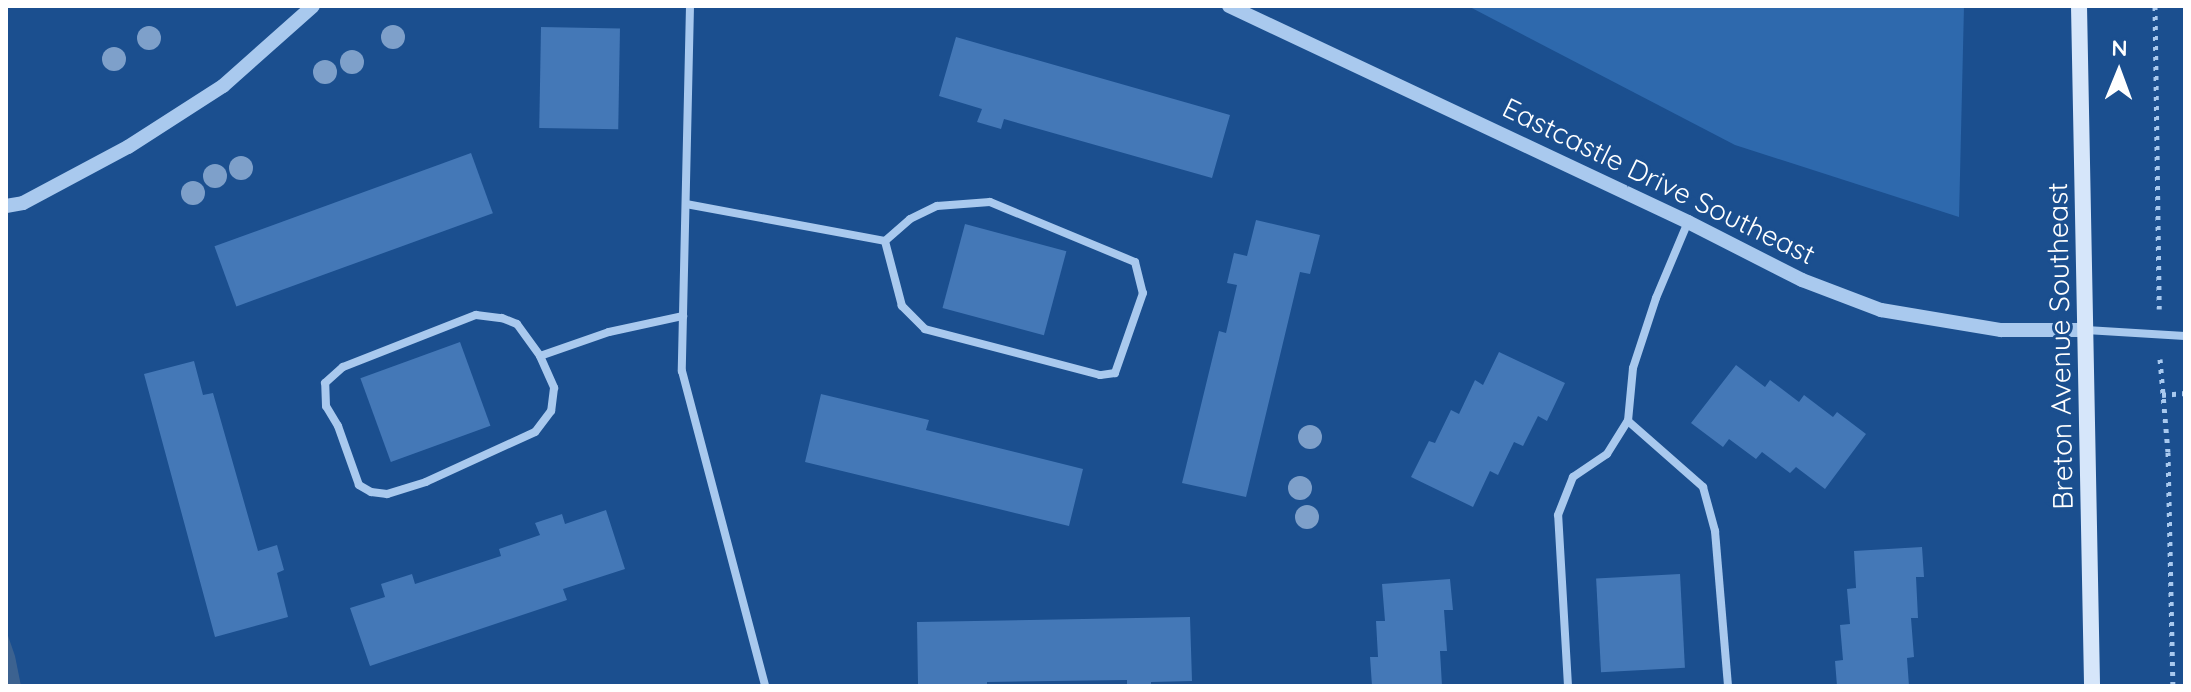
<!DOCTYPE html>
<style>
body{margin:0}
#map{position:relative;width:2191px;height:692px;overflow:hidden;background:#1b4f8f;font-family:Quicksand,sans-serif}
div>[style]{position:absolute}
.green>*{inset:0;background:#2e69ad}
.water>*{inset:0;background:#3c6290}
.building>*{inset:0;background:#4478b7;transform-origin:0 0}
.path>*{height:5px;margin-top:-2.5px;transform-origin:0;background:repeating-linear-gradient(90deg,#a9c9ee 0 4px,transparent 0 10px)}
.minor>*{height:8px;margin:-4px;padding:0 4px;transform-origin:4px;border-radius:4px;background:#a9c9ee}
.tertiary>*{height:14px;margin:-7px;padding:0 7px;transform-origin:7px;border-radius:7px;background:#a9c9ee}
.secondary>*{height:16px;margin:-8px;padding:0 8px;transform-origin:8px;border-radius:8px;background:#d6e6fa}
.trees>*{width:24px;height:24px;margin:-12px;border-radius:50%;background:#7ea0ca}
span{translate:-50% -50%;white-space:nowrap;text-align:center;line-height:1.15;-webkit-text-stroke:6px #1b4f8f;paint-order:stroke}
.street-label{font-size:28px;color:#fff}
.frame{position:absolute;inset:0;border:8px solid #fff;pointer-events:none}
.north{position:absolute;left:2079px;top:32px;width:80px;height:80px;-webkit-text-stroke:6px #1b4f8f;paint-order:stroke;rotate:1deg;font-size:22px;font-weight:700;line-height:32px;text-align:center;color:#fff}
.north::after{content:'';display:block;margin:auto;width:28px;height:36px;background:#fff;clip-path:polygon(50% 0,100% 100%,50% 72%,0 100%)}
</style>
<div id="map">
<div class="green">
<i style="clip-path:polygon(1468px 6px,1964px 6px,1959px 217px,1735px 145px)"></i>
</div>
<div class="water">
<i style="clip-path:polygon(6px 630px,15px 656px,21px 686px,6px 686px)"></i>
</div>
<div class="building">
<i style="left:541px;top:27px;width:79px;height:101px;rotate:1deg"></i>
<i style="clip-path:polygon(956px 37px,1230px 115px,1212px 178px,1004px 119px,1001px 129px,977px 122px,982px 109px,939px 96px)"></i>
<i style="left:471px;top:153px;width:64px;height:273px;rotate:70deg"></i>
<i style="clip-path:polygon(1256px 220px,1320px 235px,1310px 274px,1300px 272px,1246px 497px,1182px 483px,1219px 331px,1226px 333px,1237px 285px,1227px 283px,1234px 253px,1247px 256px)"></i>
<i style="left:965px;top:224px;width:105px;height:87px;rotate:15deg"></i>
<i style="left:460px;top:342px;width:89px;height:106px;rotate:70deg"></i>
<i style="clip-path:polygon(1499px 352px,1565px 383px,1547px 421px,1538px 416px,1523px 446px,1514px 442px,1498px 475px,1490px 471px,1473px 507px,1411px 477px,1429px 441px,1435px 443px,1451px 410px,1459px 414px,1475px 380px,1483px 385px)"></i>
<i style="clip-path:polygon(194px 361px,203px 395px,213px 393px,258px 551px,277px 545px,284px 570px,277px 573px,288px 617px,215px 637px,144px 374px)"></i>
<i style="clip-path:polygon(1736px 365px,1765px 387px,1770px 380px,1799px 402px,1804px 395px,1833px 417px,1837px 412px,1866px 434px,1825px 489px,1796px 467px,1790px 473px,1762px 452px,1756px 459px,1729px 439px,1723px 447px,1691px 423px)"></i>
<i style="clip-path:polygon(821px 394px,929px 420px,926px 430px,1083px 469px,1069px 526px,805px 462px)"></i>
<i style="clip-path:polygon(606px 510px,625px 569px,563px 589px,567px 600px,370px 666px,350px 608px,385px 597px,381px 584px,412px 574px,415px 584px,501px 556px,499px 549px,540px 535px,535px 523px,562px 514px,565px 524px)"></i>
<i style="clip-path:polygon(1922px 547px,1924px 577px,1916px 577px,1918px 618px,1911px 618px,1914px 657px,1907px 658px,1909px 686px,1837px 686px,1835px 661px,1843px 660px,1840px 625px,1850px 624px,1847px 589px,1856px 588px,1854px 551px)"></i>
<i style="left:1680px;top:574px;width:94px;height:84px;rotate:87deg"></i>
<i style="clip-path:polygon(1450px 579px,1453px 610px,1444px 610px,1447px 651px,1440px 651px,1442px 686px,1372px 686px,1370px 657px,1378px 657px,1376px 621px,1385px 621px,1382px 584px)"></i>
<i style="clip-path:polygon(1190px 617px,1192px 681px,1151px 682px,1151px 686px,1127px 686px,1127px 680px,987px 682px,987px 686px,918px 684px,917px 622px)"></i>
</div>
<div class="path">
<i style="left:2155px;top:6px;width:303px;rotate:89.2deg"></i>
<i style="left:2160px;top:359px;width:93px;rotate:85.1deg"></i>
<i style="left:2168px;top:452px;width:234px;rotate:88.8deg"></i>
<i style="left:2162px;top:395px;width:23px;rotate:-5deg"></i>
</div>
<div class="minor">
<i style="left:690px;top:6px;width:365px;rotate:91.3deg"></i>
<i style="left:682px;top:371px;width:326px;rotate:75.2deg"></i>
<i style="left:686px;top:204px;width:202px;rotate:10.5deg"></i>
<i style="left:885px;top:241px;width:33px;rotate:-41deg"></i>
<i style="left:910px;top:219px;width:30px;rotate:-26deg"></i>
<i style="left:937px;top:206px;width:53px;rotate:-4.3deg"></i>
<i style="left:990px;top:202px;width:157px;rotate:22.5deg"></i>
<i style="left:1135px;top:262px;width:32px;rotate:76deg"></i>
<i style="left:1143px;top:293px;width:85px;rotate:109.3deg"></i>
<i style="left:1115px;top:373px;width:15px;rotate:172deg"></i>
<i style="left:1100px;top:375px;width:181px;rotate:-165.3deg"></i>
<i style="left:925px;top:329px;width:33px;rotate:-135deg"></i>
<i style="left:902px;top:306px;width:67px;rotate:-104.7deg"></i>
<i style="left:2086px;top:330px;width:99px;rotate:3.5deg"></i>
<i style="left:540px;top:356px;width:35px;rotate:66deg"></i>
<i style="left:554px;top:388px;width:23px;rotate:97deg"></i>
<i style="left:551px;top:411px;width:26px;rotate:127deg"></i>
<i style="left:535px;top:432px;width:120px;rotate:155.4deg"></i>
<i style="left:426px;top:482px;width:41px;rotate:162.9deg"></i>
<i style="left:387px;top:494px;width:16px;rotate:-173deg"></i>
<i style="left:371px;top:492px;width:14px;rotate:-150deg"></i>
<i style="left:359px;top:485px;width:63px;rotate:-109.6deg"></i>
<i style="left:338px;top:426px;width:23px;rotate:-121deg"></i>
<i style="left:326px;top:406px;width:23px;rotate:-92deg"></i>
<i style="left:325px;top:383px;width:24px;rotate:-42deg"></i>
<i style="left:343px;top:367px;width:143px;rotate:-21.4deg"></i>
<i style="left:476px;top:315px;width:26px;rotate:7deg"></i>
<i style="left:502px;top:318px;width:16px;rotate:22deg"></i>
<i style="left:517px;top:324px;width:39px;rotate:54deg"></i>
<i style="left:540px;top:356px;width:73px;rotate:-19.2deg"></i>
<i style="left:609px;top:332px;width:76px;rotate:-12.2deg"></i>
<i style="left:1628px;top:421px;width:100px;rotate:41.3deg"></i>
<i style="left:1703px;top:487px;width:46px;rotate:74.7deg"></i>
<i style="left:1715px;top:531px;width:156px;rotate:85.2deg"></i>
<i style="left:1568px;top:686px;width:171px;rotate:-93.3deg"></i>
<i style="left:1558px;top:515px;width:41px;rotate:-68.5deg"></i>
<i style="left:1573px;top:477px;width:41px;rotate:-34.1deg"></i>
<i style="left:1607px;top:454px;width:39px;rotate:-58deg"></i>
<i style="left:1628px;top:421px;width:53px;rotate:-84.6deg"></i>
<i style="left:1633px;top:368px;width:74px;rotate:-71.8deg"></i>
<i style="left:1656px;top:298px;width:82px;rotate:-67.2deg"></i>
</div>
<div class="tertiary">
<i style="left:1229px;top:6px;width:507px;rotate:25.2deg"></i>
<i style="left:1688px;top:222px;width:128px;rotate:27deg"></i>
<i style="left:1802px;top:280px;width:85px;rotate:20.8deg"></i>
<i style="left:1881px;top:310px;width:122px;rotate:9.5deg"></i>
<i style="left:2001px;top:330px;width:85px"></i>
<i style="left:6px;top:206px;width:17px;rotate:-10deg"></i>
<i style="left:23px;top:203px;width:119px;rotate:-28.1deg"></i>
<i style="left:128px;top:147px;width:113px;rotate:-32.7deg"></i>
<i style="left:223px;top:86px;width:120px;rotate:-41.6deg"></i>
</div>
<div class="secondary">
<i style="left:2079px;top:6px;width:680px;rotate:88.9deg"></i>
</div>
<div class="trees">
<i style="left:393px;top:37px"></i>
<i style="left:149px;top:38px"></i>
<i style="left:114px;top:59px"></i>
<i style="left:352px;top:62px"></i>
<i style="left:325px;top:72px"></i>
<i style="left:241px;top:168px"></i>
<i style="left:215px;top:176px"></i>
<i style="left:193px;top:193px"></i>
<i style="left:1310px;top:437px"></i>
<i style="left:1300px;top:488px"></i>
<i style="left:1307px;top:517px"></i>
</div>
<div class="street-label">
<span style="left:1659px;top:181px;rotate:26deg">Eastcastle Drive Southeast</span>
<span style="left:2060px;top:346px;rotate:-91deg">Breton Avenue Southeast</span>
</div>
<div class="frame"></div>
<div class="north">N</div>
</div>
